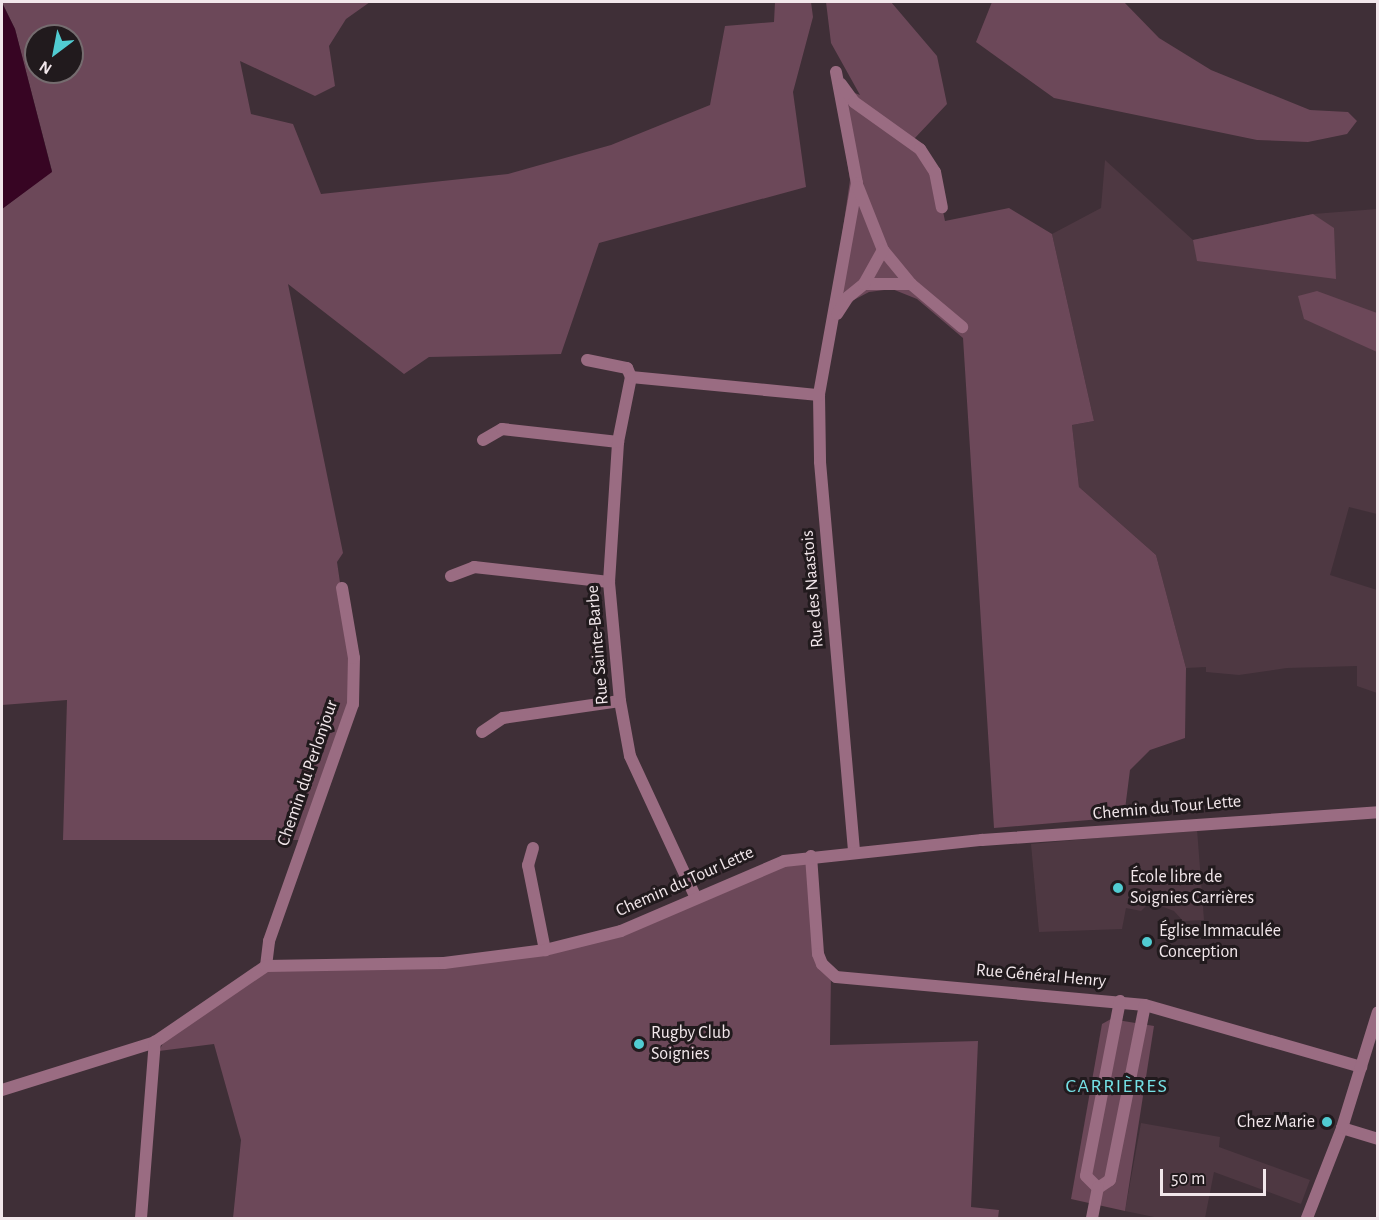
<!DOCTYPE html>
<meta charset="utf-8">
<style>
body{margin:0}
#map{position:relative;width:1379px;height:1220px;overflow:hidden;background:#3f2f37;font-family:"Alegreya Sans",sans-serif}
div>[style]{position:absolute}
.built>*{inset:0;background:#4e3842}
.green>*{inset:0;background:#6c4859}
.water>*{inset:0;background:#370523}
.street>*{height:12px;margin:-6px;padding:0 6px;transform-origin:6px;border-radius:6px;background:#9a6c82}
.dots>*{width:16px;height:16px;translate:-50% -50%;box-sizing:border-box;border:3px solid #211a1d;border-radius:50%}
span{translate:-50% -50%;white-space:nowrap;text-align:center;line-height:1.15;-webkit-text-stroke:6px #211a1d;paint-order:stroke}
.street-label{font-size:18px;color:#f2e7eb}
.poi-label{font-size:18px;color:#f2e7eb}
.left{translate:0 -50%;text-align:left}
.right{translate:-100% -50%;text-align:right}
.neighbourhood-label{font-size:20px;color:#75e1e6;letter-spacing:1.5px}
.frame{position:absolute;inset:0;border:3px solid #f2e7eb;pointer-events:none}
.north{position:absolute;left:24px;top:24px;width:60px;height:60px;box-sizing:border-box;background:#211a1d;border:2px solid #756c6f;border-radius:50%;rotate:212deg;font-size:16px;font-weight:700;line-height:24px;text-align:center;color:#f2e7eb}
.north::after{content:'';display:block;margin:auto;width:21px;height:27px;background:#51ccd2;clip-path:polygon(50% 0,100% 100%,50% 72%,0 100%)}
.scale{position:absolute;left:1160px;top:1169px;width:106px;height:27px;box-sizing:border-box;border:3px solid #f2e7eb;border-top:0;padding-left:8px;font-size:18px;line-height:21px;white-space:nowrap;color:#f2e7eb;-webkit-text-stroke:4px #211a1d;paint-order:stroke}
</style>
<div id="map">
<div class="built">
<i style="clip-path:polygon(1105px 160px,1193px 240px,1313px 214px,1377px 209px,1377px 514px,1349px 507px,1330px 575px,1377px 590px,1377px 693px,1357px 686px,1357px 666px,1287px 668px,1239px 675px,1206px 672px,1206px 667px,1186px 668px,1156px 555px,1079px 487px,1072px 425px,1094px 421px,1052px 234px,1101px 208px)"></i>
<i style="clip-path:polygon(1197px 829px,1204px 920px,1183px 921px,1174px 911px,1150px 902px,1141px 911px,1126px 908px,1122px 929px,1039px 932px,1031px 844px)"></i>
<i style="clip-path:polygon(1141px 1123px,1220px 1137px,1219px 1147px,1310px 1180px,1301px 1204px,1214px 1172px,1205px 1218px,1159px 1218px,1125px 1211px)"></i>
</div>
<div class="green">
<i style="clip-path:polygon(evenodd,370px 2px,346px 19px,329px 46px,335px 86px,315px 96px,240px 61px,251px 114px,293px 124px,321px 194px,508px 174px,611px 145px,710px 105px,725px 26px,774px 22px,775px 2px,811px 2px,813px 17px,793px 92px,806px 187px,599px 243px,561px 354px,429px 357px,404px 374px,288px 284px,343px 553px,337px 562px,355px 685px,305px 840px,63px 840px,67px 700px,2px 705px,2px 209px,52px 171px,15px 29px,2px 2px,370px 2px,36px 36px,72px 36px,72px 72px,36px 72px,36px 36px)"></i>
<i style="clip-path:polygon(826px 2px,891px 2px,937px 56px,947px 104px,914px 139px,935px 172px,945px 221px,1009px 208px,1052px 234px,1094px 421px,1072px 425px,1079px 487px,1156px 555px,1186px 668px,1185px 738px,1150px 750px,1130px 770px,1124px 817px,994px 828px,963px 338px,917px 299px,892px 289px,869px 292px,831px 312px,850px 180px,836px 86px,860px 95px,831px 43px)"></i>
<i style="clip-path:polygon(992px 2px,1124px 2px,1159px 38px,1211px 70px,1310px 110px,1348px 112px,1357px 121px,1347px 134px,1308px 142px,1257px 140px,1054px 98px,976px 42px)"></i>
<i style="clip-path:polygon(1313px 214px,1334px 228px,1336px 279px,1197px 261px,1193px 240px)"></i>
<i style="clip-path:polygon(1317px 291px,1377px 313px,1377px 352px,1304px 319px,1298px 296px)"></i>
<i style="clip-path:polygon(811px 856px,819px 949px,831px 973px,830px 1045px,978px 1041px,971px 1207px,999px 1210px,998px 1218px,233px 1218px,241px 1140px,214px 1044px,159px 1051px,163px 1043px,266px 966px,444px 963px,585px 941px)"></i>
<i style="clip-path:polygon(1111px 1019px,1154px 1026px,1125px 1211px,1071px 1199px,1102px 1024px)"></i>
</div>
<div class="water">
<i style="clip-path:polygon(2px 3px,15px 29px,52px 172px,2px 209px)"></i>
</div>
<div class="street">
<i style="left:836px;top:72px;width:113px;rotate:79.3deg"></i>
<i style="left:857px;top:183px;width:215px;rotate:100.2deg"></i>
<i style="left:819px;top:395px;width:67px;rotate:89.1deg"></i>
<i style="left:820px;top:462px;width:391px;rotate:85deg"></i>
<i style="left:841px;top:84px;width:22px;rotate:54deg"></i>
<i style="left:854px;top:102px;width:81px;rotate:35.5deg"></i>
<i style="left:920px;top:149px;width:27px;rotate:57deg"></i>
<i style="left:935px;top:172px;width:36px;rotate:79deg"></i>
<i style="left:858px;top:187px;width:68px;rotate:68.4deg"></i>
<i style="left:883px;top:250px;width:44px;rotate:50.5deg"></i>
<i style="left:911px;top:284px;width:67px;rotate:40.1deg"></i>
<i style="left:864px;top:284px;width:47px"></i>
<i style="left:837px;top:314px;width:20px;rotate:-57deg"></i>
<i style="left:848px;top:297px;width:21px;rotate:-39deg"></i>
<i style="left:864px;top:284px;width:39px;rotate:-61deg"></i>
<i style="left:587px;top:360px;width:41px;rotate:11.3deg"></i>
<i style="left:627px;top:368px;width:10px;rotate:66deg"></i>
<i style="left:483px;top:440px;width:22px;rotate:-30deg"></i>
<i style="left:502px;top:429px;width:117px;rotate:6.4deg"></i>
<i style="left:451px;top:576px;width:25px;rotate:-21deg"></i>
<i style="left:474px;top:567px;width:136px;rotate:6.3deg"></i>
<i style="left:482px;top:732px;width:25px;rotate:-34deg"></i>
<i style="left:503px;top:718px;width:118px;rotate:-8.3deg"></i>
<i style="left:533px;top:848px;width:18px;rotate:106deg"></i>
<i style="left:528px;top:865px;width:87px;rotate:78.7deg"></i>
<i style="left:811px;top:856px;width:98px;rotate:85.9deg"></i>
<i style="left:818px;top:954px;width:11px;rotate:68deg"></i>
<i style="left:822px;top:964px;width:19px;rotate:43deg"></i>
<i style="left:836px;top:977px;width:310px;rotate:5.2deg"></i>
<i style="left:1145px;top:1005px;width:225px;rotate:16deg"></i>
<i style="left:695px;top:896px;width:154px;rotate:-114.9deg"></i>
<i style="left:630px;top:756px;width:56px;rotate:-100.3deg"></i>
<i style="left:620px;top:701px;width:120px;rotate:-95.3deg"></i>
<i style="left:609px;top:582px;width:140px;rotate:-86.3deg"></i>
<i style="left:618px;top:442px;width:66px;rotate:-78.7deg"></i>
<i style="left:631px;top:377px;width:189px;rotate:5.5deg"></i>
<i style="left:266px;top:966px;width:25px;rotate:-83deg"></i>
<i style="left:269px;top:941px;width:251px;rotate:-70.5deg"></i>
<i style="left:353px;top:704px;width:46px;rotate:-88.8deg"></i>
<i style="left:354px;top:658px;width:71px;rotate:-99.7deg"></i>
<i style="left:1120px;top:1001px;width:178px;rotate:101deg"></i>
<i style="left:1086px;top:1176px;width:17px;rotate:45deg"></i>
<i style="left:1098px;top:1188px;width:14px;rotate:-34deg"></i>
<i style="left:1110px;top:1180px;width:178px;rotate:-78.7deg"></i>
<i style="left:2px;top:1090px;width:160px;rotate:-17.4deg"></i>
<i style="left:155px;top:1042px;width:135px;rotate:-34.4deg"></i>
<i style="left:266px;top:966px;width:178px;rotate:-1deg"></i>
<i style="left:444px;top:963px;width:102px;rotate:-7.3deg"></i>
<i style="left:545px;top:950px;width:78px;rotate:-14deg"></i>
<i style="left:621px;top:931px;width:177px;rotate:-23.2deg"></i>
<i style="left:784px;top:861px;width:199px;rotate:-6.1deg"></i>
<i style="left:982px;top:840px;width:397px;rotate:-4deg"></i>
<i style="left:1342px;top:1128px;width:38px;rotate:17deg"></i>
<i style="left:141px;top:1218px;width:177px;rotate:-85.5deg"></i>
<i style="left:1092px;top:1218px;width:31px;rotate:-79deg"></i>
<i style="left:1307px;top:1218px;width:97px;rotate:-68.7deg"></i>
<i style="left:1342px;top:1128px;width:121px;rotate:-72.8deg"></i>
</div>
<div class="dots">
<i style="left:1118px;top:888px;background:#51ccd2"></i>
<i style="left:1147px;top:942px;background:#51ccd2"></i>
<i style="left:639px;top:1044px;background:#51ccd2"></i>
<i style="left:1327px;top:1122px;background:#51ccd2"></i>
</div>
<div class="street-label">
<span style="left:813px;top:589px;rotate:-95deg">Rue des Naastois</span>
<span style="left:598px;top:645px;rotate:-95deg">Rue Sainte-Barbe</span>
<span style="left:308px;top:773px;rotate:-71deg">Chemin du Perlonjour</span>
<span style="left:1167px;top:808px;rotate:-5deg">Chemin du Tour Lette</span>
<span style="left:685px;top:882px;rotate:-24deg">Chemin du Tour Lette</span>
<span style="left:1041px;top:976px;rotate:5deg">Rue Général Henry</span>
</div>
<div class="poi-label">
<span class="left" style="left:1130px;top:888px">École libre de<br>Soignies Carrières</span>
<span class="left" style="left:1159px;top:942px">Église Immaculée<br>Conception</span>
<span class="left" style="left:651px;top:1044px">Rugby Club<br>Soignies</span>
<span class="right" style="left:1315px;top:1122px">Chez Marie</span>
</div>
<div class="neighbourhood-label">
<span style="left:1117px;top:1086px">CARRIÈRES</span>
</div>
<div class="frame"></div>
<div class="north">N</div>
<div class="scale">50 m</div>
</div>
